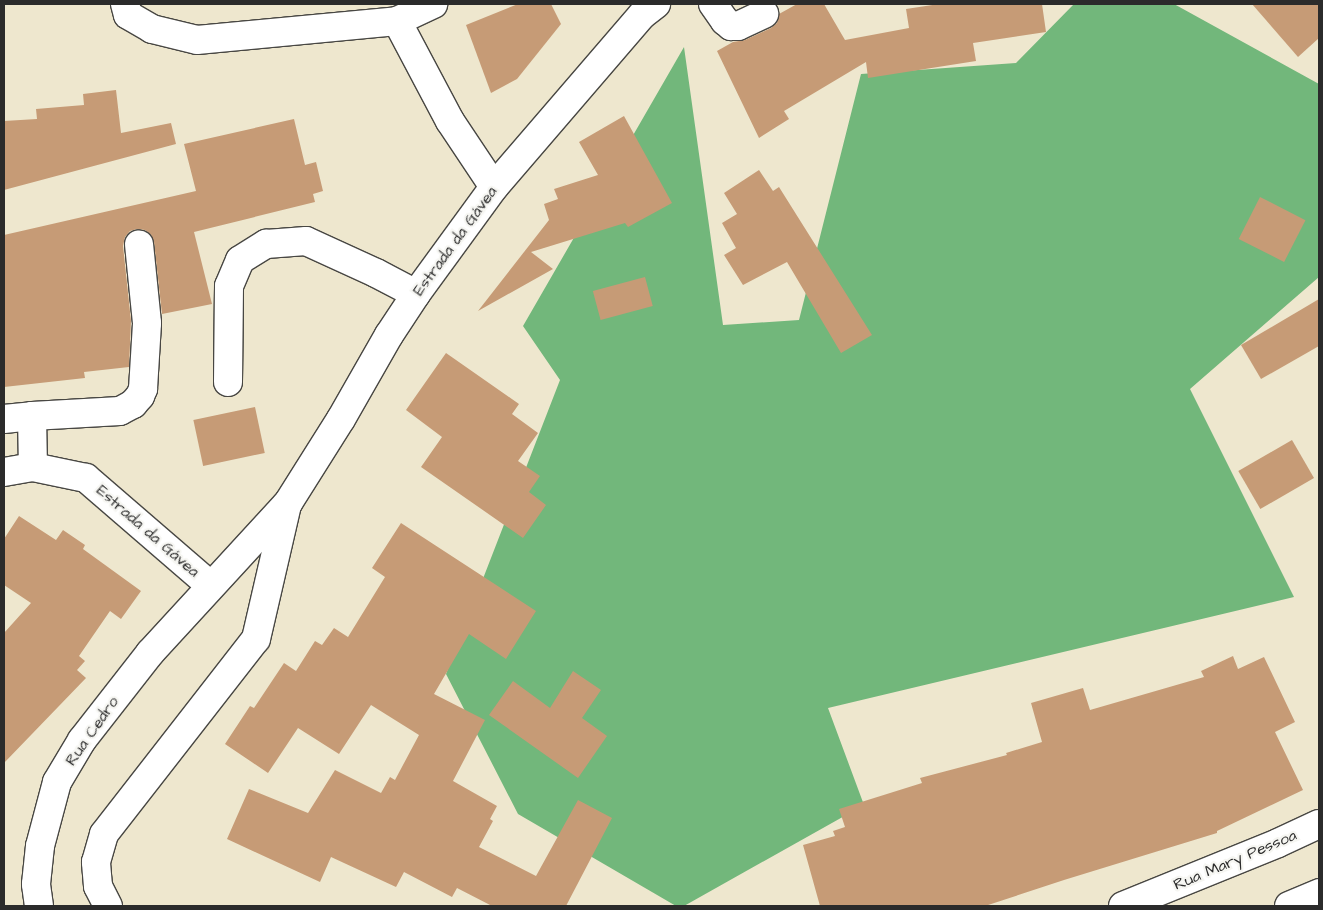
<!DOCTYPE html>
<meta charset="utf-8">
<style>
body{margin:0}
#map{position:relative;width:1323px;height:910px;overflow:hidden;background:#eee7ce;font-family:"Architects Daughter",sans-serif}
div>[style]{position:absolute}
.forest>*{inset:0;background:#72b77b}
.building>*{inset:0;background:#c69b76;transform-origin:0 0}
.roads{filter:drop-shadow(1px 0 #484743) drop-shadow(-1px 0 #484743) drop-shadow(0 1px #484743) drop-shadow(0 -1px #484743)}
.minor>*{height:28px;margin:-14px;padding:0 14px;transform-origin:14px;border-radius:14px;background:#fff}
span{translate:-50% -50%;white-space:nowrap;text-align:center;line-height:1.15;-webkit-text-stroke:4.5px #f6f6f2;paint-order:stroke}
.street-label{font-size:16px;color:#2b2b2b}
.frame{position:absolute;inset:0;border:5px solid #2b2b2b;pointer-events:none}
</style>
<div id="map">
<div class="forest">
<i style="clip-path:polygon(1074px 4px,1174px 4px,1319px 84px,1319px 277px,1190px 389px,1294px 597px,828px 708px,864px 805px,684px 906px,676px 906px,518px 814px,446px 674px,560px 380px,523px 326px,684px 47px,723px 325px,799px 320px,861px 74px,1016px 63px)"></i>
</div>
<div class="building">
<i style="clip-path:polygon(518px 4px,551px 4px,561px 24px,517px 79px,491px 93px,466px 25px)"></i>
<i style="clip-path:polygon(797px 4px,824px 4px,845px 40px,909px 28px,906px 9px,939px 4px,1042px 4px,1046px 32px,973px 43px,976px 61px,868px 78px,866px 62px,784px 111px,789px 119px,759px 138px,717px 51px,733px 42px,745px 40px,771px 28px,777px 23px,779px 14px)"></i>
<i style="clip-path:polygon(1252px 4px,1319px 4px,1319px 38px,1298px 57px)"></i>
<i style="clip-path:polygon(116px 90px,121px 133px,171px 123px,176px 144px,4px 190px,4px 121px,37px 119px,36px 109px,84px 105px,83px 94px)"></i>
<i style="clip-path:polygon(624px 116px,672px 203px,628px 227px,625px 223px,531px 252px,553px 269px,478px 311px,549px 220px,544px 204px,558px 199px,554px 189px,598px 175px,579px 142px)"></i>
<i style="clip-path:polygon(294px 119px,305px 165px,316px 162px,323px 191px,313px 194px,315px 202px,194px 232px,212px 304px,162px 314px,154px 242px,151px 235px,145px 230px,137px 229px,130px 231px,125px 237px,123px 246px,131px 321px,129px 367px,84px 372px,85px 378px,4px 387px,4px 235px,196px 191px,184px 144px)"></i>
<i style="clip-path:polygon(759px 170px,773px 191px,779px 187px,872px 335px,841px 353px,787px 262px,743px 285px,724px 255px,736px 248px,722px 223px,737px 214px,724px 193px)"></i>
<i style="left:1260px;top:197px;width:51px;height:47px;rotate:27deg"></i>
<i style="left:645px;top:277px;width:30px;height:54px;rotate:75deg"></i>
<i style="clip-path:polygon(1319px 299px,1319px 346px,1261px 379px,1241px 345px)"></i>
<i style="clip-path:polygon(446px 353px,519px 404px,512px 414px,538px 433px,518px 461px,540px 476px,529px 492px,546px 505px,523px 538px,421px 467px,442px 437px,406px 410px)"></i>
<i style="left:255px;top:407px;width:47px;height:63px;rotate:78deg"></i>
<i style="left:1292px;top:440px;width:44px;height:62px;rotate:60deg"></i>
<i style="clip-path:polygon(19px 516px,56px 540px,63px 530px,85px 545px,83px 549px,141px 591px,121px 619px,110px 611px,79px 656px,85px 661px,77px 670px,86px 678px,4px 763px,4px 633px,31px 603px,4px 585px,4px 539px)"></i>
<i style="clip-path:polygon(401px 523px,536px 611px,506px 659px,469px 634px,434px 694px,485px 720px,453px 781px,497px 806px,490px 819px,493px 821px,479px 847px,536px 876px,578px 800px,612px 818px,566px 906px,492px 906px,457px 888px,452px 897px,404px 872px,396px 887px,331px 857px,320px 882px,227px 839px,249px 789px,308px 813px,335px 770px,381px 793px,390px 777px,395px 780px,419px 735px,371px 705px,339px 754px,298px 728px,268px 773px,225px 744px,250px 706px,254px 708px,284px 663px,296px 671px,315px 641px,322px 645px,334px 628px,348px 637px,385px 577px,372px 568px)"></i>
<i style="clip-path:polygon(1233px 656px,1238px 669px,1264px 657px,1295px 722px,1275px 732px,1303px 790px,1217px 831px,1217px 833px,1064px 880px,985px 906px,820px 906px,803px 845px,835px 836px,833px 831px,845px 827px,839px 809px,922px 783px,920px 778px,1007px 755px,1006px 753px,1042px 742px,1031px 703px,1083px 688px,1090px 710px,1204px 677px,1201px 671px)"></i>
<i style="clip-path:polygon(573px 671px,601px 690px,582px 718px,607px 736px,578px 778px,489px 715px,513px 681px,550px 708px)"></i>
</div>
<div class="roads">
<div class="minor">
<i style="left:125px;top:4px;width:11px;rotate:75deg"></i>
<i style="left:128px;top:15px;width:28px;rotate:30deg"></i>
<i style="left:152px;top:29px;width:46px;rotate:13.7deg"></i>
<i style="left:197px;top:40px;width:201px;rotate:-5.4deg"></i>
<i style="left:397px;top:21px;width:40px;rotate:-25deg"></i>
<i style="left:713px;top:4px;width:21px;rotate:55deg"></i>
<i style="left:725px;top:21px;width:8px;rotate:40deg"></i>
<i style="left:731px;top:26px;width:7px"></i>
<i style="left:738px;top:26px;width:29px;rotate:-25deg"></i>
<i style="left:397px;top:21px;width:113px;rotate:62.1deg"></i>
<i style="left:450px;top:121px;width:79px;rotate:56.3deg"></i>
<i style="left:228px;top:382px;width:96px;rotate:-89.4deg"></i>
<i style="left:229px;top:286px;width:28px;rotate:-67deg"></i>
<i style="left:240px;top:260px;width:31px;rotate:-32deg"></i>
<i style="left:266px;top:244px;width:40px;rotate:-4.3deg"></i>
<i style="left:306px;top:241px;width:77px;rotate:24.6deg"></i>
<i style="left:376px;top:273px;width:45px;rotate:27.7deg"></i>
<i style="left:32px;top:416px;width:88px;rotate:-3.3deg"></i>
<i style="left:120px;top:411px;width:15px;rotate:-28deg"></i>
<i style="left:133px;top:404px;width:11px;rotate:-49deg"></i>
<i style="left:140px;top:396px;width:8px;rotate:-67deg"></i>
<i style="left:143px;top:389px;width:66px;rotate:-86.5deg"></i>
<i style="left:147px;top:323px;width:79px;rotate:-95.8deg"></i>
<i style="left:4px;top:419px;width:28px;rotate:-6deg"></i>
<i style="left:32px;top:416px;width:51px;rotate:88.9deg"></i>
<i style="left:4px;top:472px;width:29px;rotate:-10deg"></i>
<i style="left:33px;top:467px;width:54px;rotate:11.7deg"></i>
<i style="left:86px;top:478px;width:164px;rotate:40.8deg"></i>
<i style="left:39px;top:906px;width:22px;rotate:-98deg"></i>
<i style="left:36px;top:884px;width:38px;rotate:-84deg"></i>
<i style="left:40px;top:846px;width:66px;rotate:-75.1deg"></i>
<i style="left:57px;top:782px;width:49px;rotate:-59.2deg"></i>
<i style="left:82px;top:740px;width:110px;rotate:-52deg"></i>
<i style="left:150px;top:653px;width:204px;rotate:-47.4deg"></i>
<i style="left:288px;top:503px;width:99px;rotate:-57.8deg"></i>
<i style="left:341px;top:419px;width:97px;rotate:-60.3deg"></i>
<i style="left:389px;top:335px;width:49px;rotate:-56.6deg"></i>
<i style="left:416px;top:294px;width:132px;rotate:-53.9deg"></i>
<i style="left:494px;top:187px;width:227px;rotate:-49.3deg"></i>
<i style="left:642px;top:15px;width:18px;rotate:-38deg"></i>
<i style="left:108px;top:906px;width:22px;rotate:-117deg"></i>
<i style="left:98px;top:886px;width:24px;rotate:-95deg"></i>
<i style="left:96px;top:862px;width:29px;rotate:-74deg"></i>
<i style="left:104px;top:834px;width:247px;rotate:-52.1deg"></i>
<i style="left:256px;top:639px;width:138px;rotate:-77deg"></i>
<i style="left:1123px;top:906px;width:167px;rotate:-22.1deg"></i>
<i style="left:1278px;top:843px;width:45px;rotate:-24.9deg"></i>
<i style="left:1289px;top:906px;width:33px;rotate:-23deg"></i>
</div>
</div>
<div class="street-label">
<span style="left:455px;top:241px;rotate:-54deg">Estrada da Gávea</span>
<span style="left:148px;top:531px;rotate:41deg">Estrada da Gávea</span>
<span style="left:92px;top:731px;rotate:-55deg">Rua Cedro</span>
<span style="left:1235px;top:860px;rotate:-23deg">Rua Mary Pessoa</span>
</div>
<div class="frame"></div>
</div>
